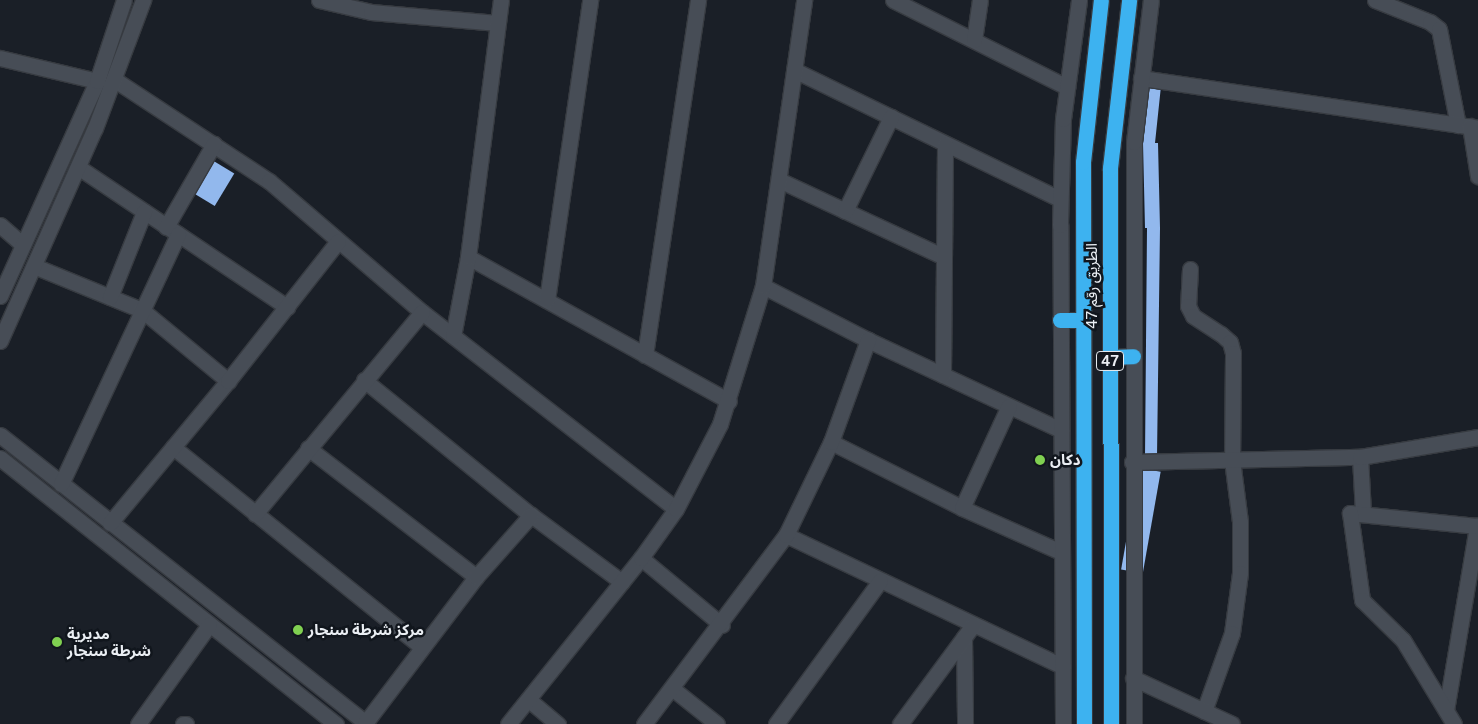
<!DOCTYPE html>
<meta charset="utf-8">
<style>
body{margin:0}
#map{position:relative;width:1478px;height:724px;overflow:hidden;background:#1a1f27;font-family:"Public Sans","Noto Sans Arabic",sans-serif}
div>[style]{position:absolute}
.building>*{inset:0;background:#92b8ed;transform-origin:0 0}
.roads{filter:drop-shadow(1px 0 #373b41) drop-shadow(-1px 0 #373b41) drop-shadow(0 1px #373b41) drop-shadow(0 -1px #373b41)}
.minor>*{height:15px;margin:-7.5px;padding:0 7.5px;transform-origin:7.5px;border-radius:7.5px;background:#474d56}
.highway>*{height:15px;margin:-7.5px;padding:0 7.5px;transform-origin:7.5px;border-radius:7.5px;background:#3db2f0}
.dots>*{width:14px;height:14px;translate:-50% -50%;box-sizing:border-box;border:2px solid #11161d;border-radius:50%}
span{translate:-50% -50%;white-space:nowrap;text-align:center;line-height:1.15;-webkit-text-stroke:5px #11161d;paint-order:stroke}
.shield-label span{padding:1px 4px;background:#11161d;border:1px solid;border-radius:4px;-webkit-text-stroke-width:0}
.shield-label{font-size:14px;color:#eaeef3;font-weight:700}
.street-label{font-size:15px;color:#eaeef3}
.poi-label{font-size:15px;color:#eaeef3;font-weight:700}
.left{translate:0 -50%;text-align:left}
</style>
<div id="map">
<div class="building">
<i style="clip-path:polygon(1149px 85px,1161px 86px,1155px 143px,1158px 143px,1160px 228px,1157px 458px,1145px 458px,1147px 228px,1145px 228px,1143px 143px)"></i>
<i style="left:212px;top:160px;width:26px;height:38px;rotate:31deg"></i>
<i style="left:1139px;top:468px;width:22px;height:103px;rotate:10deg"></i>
</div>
<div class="roads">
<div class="minor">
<i style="left:319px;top:0;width:53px;rotate:13deg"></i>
<i style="left:371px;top:12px;width:127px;rotate:5deg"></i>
<i style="left:893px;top:0;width:195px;rotate:26.6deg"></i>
<i style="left:1375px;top:0;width:59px;rotate:21.8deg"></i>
<i style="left:1430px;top:22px;width:11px;rotate:38deg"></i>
<i style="left:1439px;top:29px;width:98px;rotate:78.8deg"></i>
<i style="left:974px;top:40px;width:40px;rotate:-81.5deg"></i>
<i style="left:0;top:58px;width:100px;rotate:13.3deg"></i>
<i style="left:794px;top:70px;width:296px;rotate:25.9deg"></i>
<i style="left:1141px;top:78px;width:341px;rotate:8.4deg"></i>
<i style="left:115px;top:80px;width:184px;rotate:33.3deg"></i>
<i style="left:269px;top:181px;width:201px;rotate:40.6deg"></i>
<i style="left:422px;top:312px;width:321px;rotate:37.8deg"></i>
<i style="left:1470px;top:126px;width:51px;rotate:80.9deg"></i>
<i style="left:78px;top:167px;width:252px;rotate:33.8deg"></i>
<i style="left:779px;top:180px;width:182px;rotate:25deg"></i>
<i style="left:845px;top:211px;width:105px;rotate:-63.9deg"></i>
<i style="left:0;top:225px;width:30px;rotate:41deg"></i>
<i style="left:166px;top:227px;width:96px;rotate:-60deg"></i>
<i style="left:468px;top:257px;width:298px;rotate:28.9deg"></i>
<i style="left:34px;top:266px;width:117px;rotate:22.2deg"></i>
<i style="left:142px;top:310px;width:112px;rotate:39.5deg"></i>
<i style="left:1190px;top:269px;width:37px;rotate:93deg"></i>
<i style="left:1188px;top:306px;width:11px;rotate:63deg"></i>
<i style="left:1193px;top:316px;width:33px;rotate:33deg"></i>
<i style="left:1221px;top:334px;width:12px;rotate:42deg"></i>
<i style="left:1230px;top:342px;width:11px;rotate:75deg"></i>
<i style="left:1233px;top:353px;width:107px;rotate:90.5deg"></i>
<i style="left:1232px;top:460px;width:63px;rotate:82.6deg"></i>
<i style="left:1240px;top:522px;width:51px;rotate:90deg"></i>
<i style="left:1240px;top:573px;width:61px;rotate:97.6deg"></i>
<i style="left:1232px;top:633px;width:83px;rotate:109.7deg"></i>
<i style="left:763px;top:286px;width:118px;rotate:27.2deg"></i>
<i style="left:868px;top:340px;width:213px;rotate:25deg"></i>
<i style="left:0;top:296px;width:236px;rotate:-65.7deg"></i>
<i style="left:97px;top:81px;width:85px;rotate:-71.6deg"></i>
<i style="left:110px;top:297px;width:92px;rotate:-68.2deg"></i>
<i style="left:547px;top:300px;width:303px;rotate:-81.8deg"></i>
<i style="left:453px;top:336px;width:80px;rotate:-79.2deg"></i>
<i style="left:468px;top:257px;width:259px;rotate:-82.7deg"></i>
<i style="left:0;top:341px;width:233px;rotate:-66deg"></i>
<i style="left:95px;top:128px;width:137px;rotate:-69.4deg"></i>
<i style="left:645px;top:355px;width:359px;rotate:-81.5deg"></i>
<i style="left:943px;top:375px;width:231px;rotate:-89.5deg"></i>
<i style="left:364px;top:380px;width:215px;rotate:39deg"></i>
<i style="left:531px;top:515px;width:113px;rotate:36.4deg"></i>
<i style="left:0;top:435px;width:467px;rotate:38.2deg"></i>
<i style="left:831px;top:442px;width:147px;rotate:26.7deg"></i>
<i style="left:962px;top:508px;width:108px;rotate:24deg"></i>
<i style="left:173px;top:447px;width:319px;rotate:38.8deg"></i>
<i style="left:308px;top:448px;width:212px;rotate:37.5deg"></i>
<i style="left:476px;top:577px;width:183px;rotate:127.2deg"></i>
<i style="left:1360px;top:457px;width:56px;rotate:86.9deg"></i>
<i style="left:0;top:458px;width:429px;rotate:38.4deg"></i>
<i style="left:1132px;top:462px;width:228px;rotate:-1.3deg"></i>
<i style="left:1360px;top:457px;width:120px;rotate:-9.6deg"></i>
<i style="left:61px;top:484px;width:276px;rotate:-64.9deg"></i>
<i style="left:962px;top:508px;width:112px;rotate:-65.3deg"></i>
<i style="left:255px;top:514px;width:262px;rotate:-50.4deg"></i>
<i style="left:110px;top:523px;width:185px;rotate:-50.3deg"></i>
<i style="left:228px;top:381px;width:178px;rotate:-51.8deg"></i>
<i style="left:786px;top:535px;width:306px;rotate:25.4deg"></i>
<i style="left:641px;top:558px;width:105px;rotate:39.6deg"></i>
<i style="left:476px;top:577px;width:83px;rotate:-48.4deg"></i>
<i style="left:964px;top:637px;width:87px;rotate:89.3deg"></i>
<i style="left:1133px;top:678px;width:109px;rotate:24.9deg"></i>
<i style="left:673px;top:689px;width:56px;rotate:38.5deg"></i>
<i style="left:529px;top:700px;width:38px;rotate:40deg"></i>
<i style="left:1446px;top:710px;width:187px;rotate:-80.4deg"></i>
<i style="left:1477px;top:526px;width:128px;rotate:-174.2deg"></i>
<i style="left:1350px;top:513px;width:88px;rotate:82.1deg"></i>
<i style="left:1362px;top:600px;width:57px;rotate:44.3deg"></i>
<i style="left:1403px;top:640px;width:98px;rotate:58.7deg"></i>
<i style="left:138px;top:724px;width:122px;rotate:-54.4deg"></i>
<i style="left:183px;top:724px;width:3px"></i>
<i style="left:508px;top:724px;width:213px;rotate:-51.3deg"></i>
<i style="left:641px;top:558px;width:60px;rotate:-54.5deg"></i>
<i style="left:676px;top:509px;width:96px;rotate:-62.6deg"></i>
<i style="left:720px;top:424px;width:145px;rotate:-72.7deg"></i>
<i style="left:763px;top:286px;width:289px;rotate:-81.8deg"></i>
<i style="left:644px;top:724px;width:236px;rotate:-53.1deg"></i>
<i style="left:786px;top:535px;width:103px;rotate:-64.2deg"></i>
<i style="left:831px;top:442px;width:109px;rotate:-70.1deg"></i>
<i style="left:776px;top:724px;width:177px;rotate:-54deg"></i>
<i style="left:900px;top:724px;width:123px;rotate:-53.6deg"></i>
<i style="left:1063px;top:724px;width:499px;rotate:-90.3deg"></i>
<i style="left:1060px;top:225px;width:106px;rotate:-88.4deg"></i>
<i style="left:1063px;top:119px;width:120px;rotate:-82.3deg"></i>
<i style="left:1134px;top:724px;width:582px;rotate:-90deg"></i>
<i style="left:1134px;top:142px;width:143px;rotate:-83.2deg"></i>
</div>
<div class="highway">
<i style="left:1060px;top:320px;width:23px"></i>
<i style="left:1110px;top:357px;width:23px;rotate:-2deg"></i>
<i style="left:1084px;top:724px;width:562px;rotate:-90.1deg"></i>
<i style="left:1083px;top:162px;width:163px;rotate:-83.7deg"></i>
<i style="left:1111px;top:724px;width:556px;rotate:-90.1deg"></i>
<i style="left:1110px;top:168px;width:169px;rotate:-83.5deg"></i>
</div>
</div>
<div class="dots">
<i style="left:1040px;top:460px;background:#80d051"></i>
<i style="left:298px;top:630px;background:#80d051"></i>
<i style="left:57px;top:642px;background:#80d051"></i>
</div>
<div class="shield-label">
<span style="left:1110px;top:361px">47</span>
</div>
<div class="street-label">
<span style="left:1092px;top:286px;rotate:-90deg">الطريق رقم 47</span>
</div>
<div class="poi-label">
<span class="left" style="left:1050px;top:460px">دكان</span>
<span class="left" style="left:308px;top:630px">مركز شرطة سنجار</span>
<span class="left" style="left:67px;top:642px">مديرية<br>شرطة سنجار</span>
</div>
</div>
